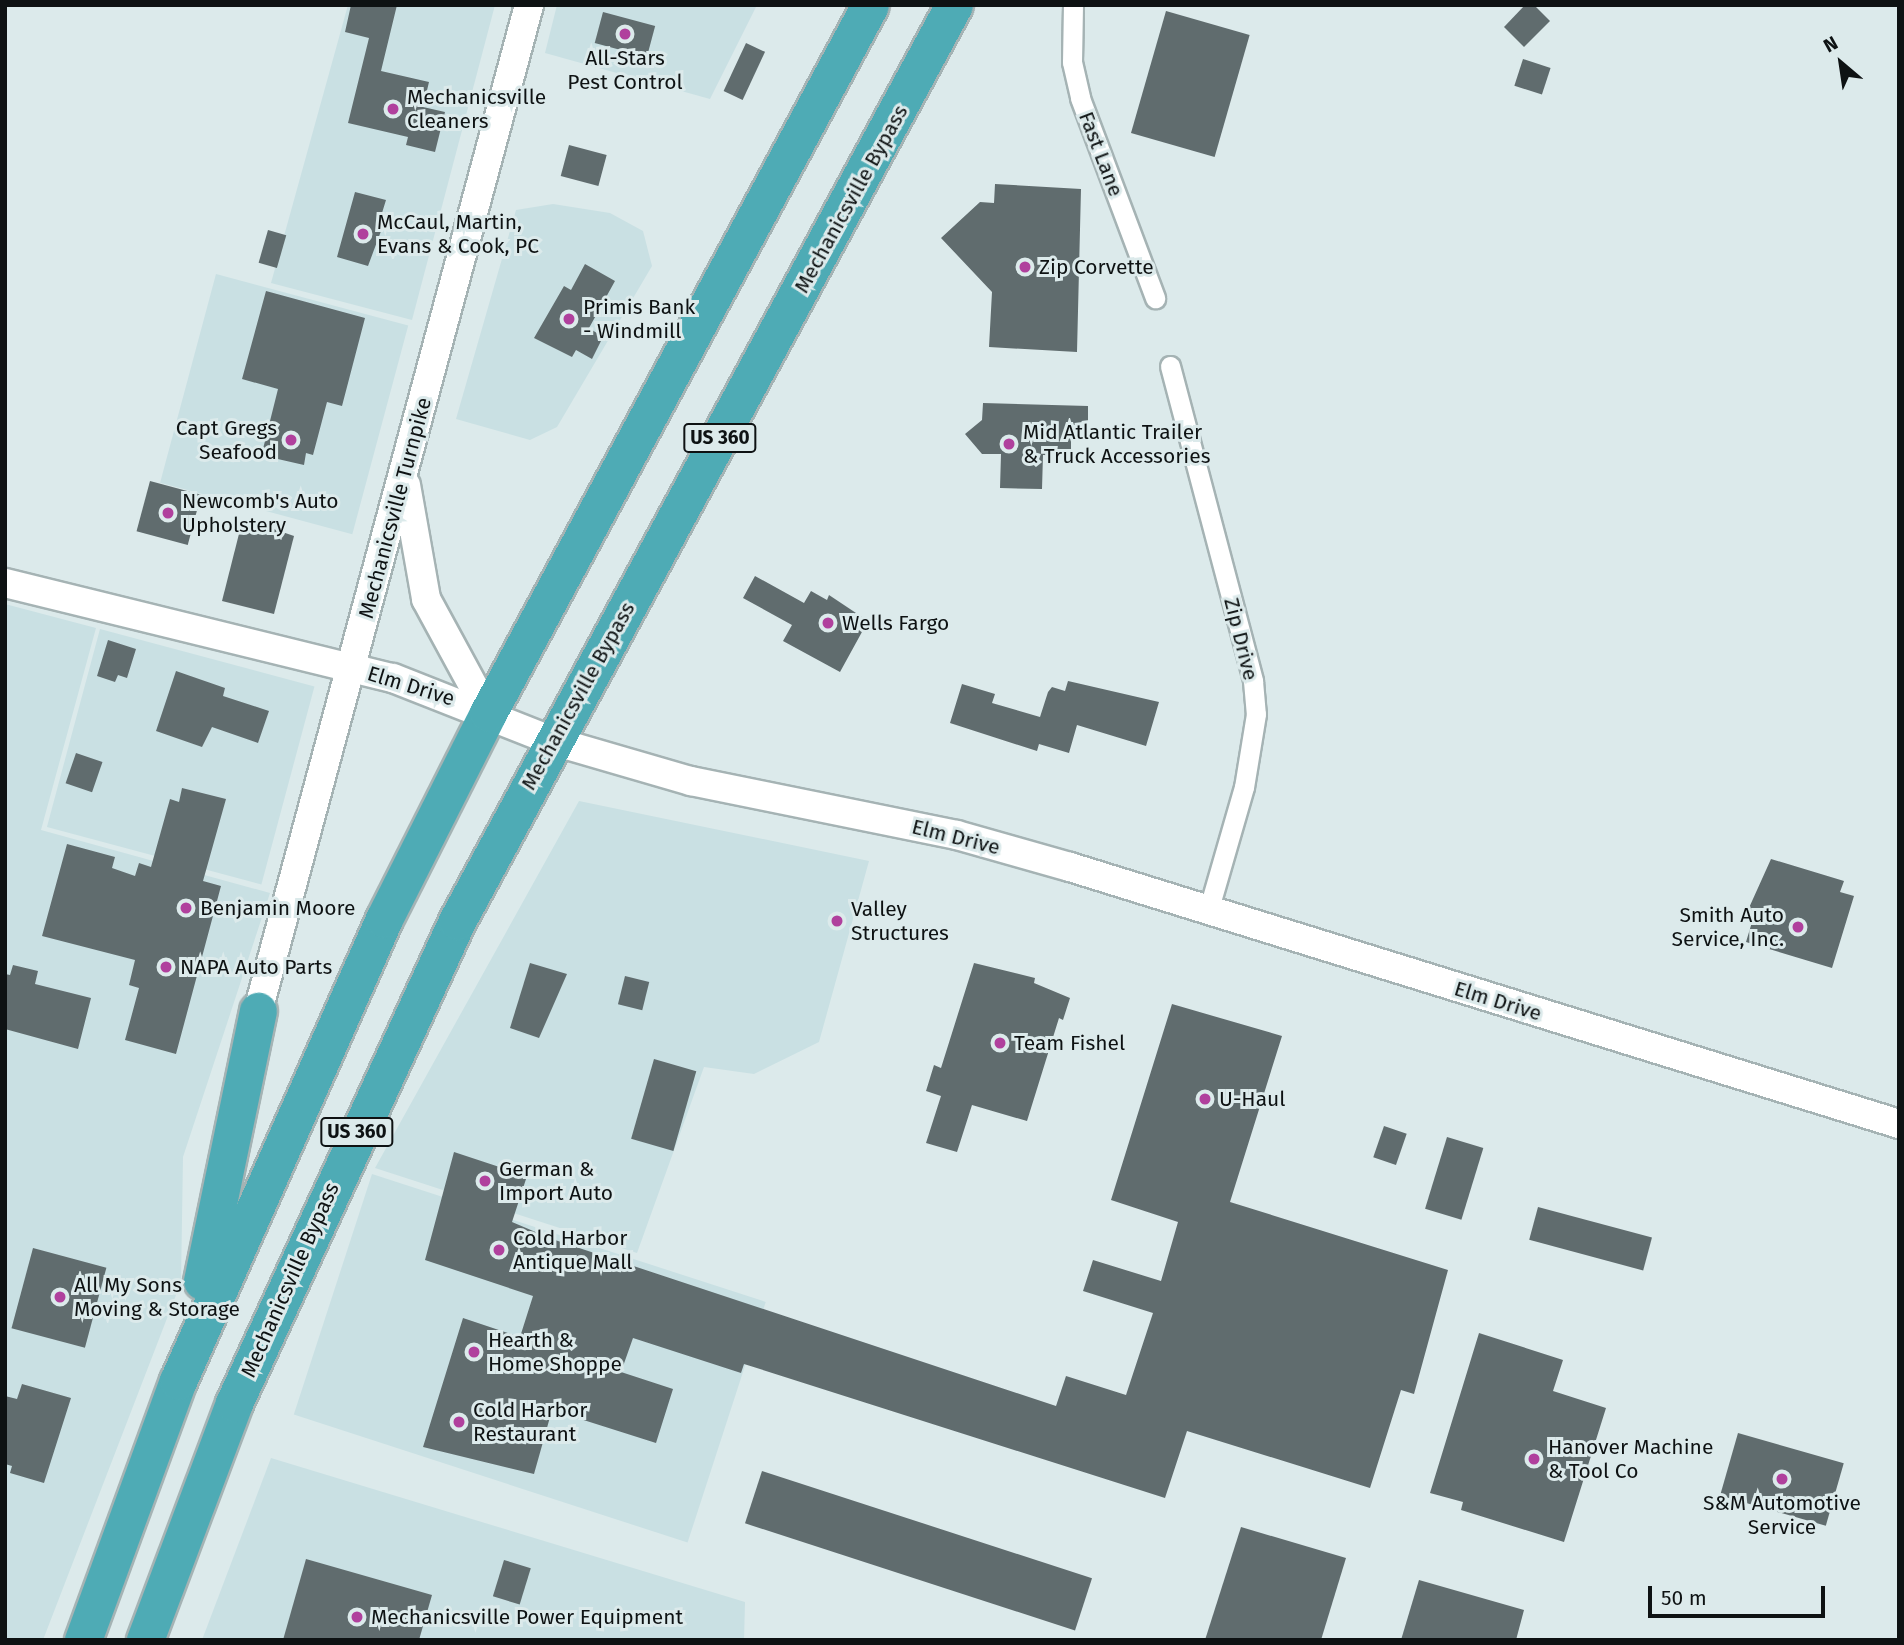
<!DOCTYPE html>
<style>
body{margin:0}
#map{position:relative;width:1904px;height:1645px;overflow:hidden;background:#dceaeb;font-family:"Fira Sans",sans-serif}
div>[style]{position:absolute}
.built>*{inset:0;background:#c9e0e3;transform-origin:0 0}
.building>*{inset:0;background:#606c6e;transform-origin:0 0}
.roads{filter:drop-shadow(2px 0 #a5b3b4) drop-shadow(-2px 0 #a5b3b4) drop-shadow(0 2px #a5b3b4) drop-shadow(0 -2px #a5b3b4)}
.street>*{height:19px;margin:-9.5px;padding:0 9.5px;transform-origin:9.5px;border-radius:9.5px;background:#fff}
.secondary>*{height:28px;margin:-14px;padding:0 14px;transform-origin:14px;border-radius:14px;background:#fff}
.highway>*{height:37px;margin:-18.5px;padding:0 18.5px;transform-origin:18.5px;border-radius:18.5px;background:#4eabb5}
.dots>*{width:19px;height:19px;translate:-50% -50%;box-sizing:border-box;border:4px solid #dceaeb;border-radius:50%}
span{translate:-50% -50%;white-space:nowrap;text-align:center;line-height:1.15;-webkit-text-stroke:6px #dceaeb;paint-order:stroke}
.shield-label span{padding:2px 5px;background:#dceaeb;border:2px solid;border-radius:5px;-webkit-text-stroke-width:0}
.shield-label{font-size:19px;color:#0e1213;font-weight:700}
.poi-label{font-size:21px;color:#0e1213}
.left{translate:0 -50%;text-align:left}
.right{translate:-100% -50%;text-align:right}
.street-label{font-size:21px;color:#0e1213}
.frame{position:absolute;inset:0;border:7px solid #0e1213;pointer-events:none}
.north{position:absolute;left:1806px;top:28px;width:70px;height:70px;-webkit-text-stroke:5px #dceaeb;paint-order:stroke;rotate:331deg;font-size:19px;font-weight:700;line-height:28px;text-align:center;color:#0e1213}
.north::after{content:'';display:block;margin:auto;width:24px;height:32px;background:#0e1213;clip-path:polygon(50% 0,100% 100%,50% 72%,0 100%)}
.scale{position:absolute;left:1648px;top:1586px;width:177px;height:32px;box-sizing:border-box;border:4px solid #0e1213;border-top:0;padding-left:9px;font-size:21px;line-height:24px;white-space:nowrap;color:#0e1213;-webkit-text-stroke:5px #dceaeb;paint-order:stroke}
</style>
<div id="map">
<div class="built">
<i style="clip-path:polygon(348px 5px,495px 5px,412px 320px,271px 283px)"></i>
<i style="clip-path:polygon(557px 5px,757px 5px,710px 99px,545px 53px)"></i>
<i style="clip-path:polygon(553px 204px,610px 213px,643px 231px,652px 266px,557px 427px,530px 440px,456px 419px,516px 210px)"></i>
<i style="left:216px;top:274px;width:199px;height:216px;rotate:15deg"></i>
<i style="clip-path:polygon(5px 604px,96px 628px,41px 830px,270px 893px,183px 1157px,181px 1282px,43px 1640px,5px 1640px)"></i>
<i style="left:100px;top:629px;width:222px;height:205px;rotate:15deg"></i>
<i style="clip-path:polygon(579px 801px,869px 861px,819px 1042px,754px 1074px,704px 1067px,637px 1253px,375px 1168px)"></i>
<i style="left:372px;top:1174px;width:414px;height:253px;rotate:18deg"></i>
<i style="clip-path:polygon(271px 1458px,745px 1602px,744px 1640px,202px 1640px)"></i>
</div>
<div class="building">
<i style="clip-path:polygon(351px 5px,397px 5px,381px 71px,429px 82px,423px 107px,445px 112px,435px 152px,406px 145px,408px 137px,348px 123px,369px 38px,345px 32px)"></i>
<i style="clip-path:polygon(1525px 5px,1534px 5px,1550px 21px,1524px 47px,1504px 27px)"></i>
<i style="left:1166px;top:11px;width:87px;height:127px;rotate:16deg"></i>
<i style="left:603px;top:12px;width:54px;height:32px;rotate:15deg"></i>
<i style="left:746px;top:43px;width:21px;height:53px;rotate:25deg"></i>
<i style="left:1523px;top:59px;width:29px;height:28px;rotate:18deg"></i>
<i style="left:569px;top:145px;width:39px;height:32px;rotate:15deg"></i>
<i style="clip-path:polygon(995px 184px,1081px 189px,1077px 352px,989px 347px,992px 292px,941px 238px,980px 202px,994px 203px)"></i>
<i style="clip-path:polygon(355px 192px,386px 200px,382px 213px,387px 215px,368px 266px,337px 257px)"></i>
<i style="left:268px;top:230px;width:19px;height:34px;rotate:16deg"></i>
<i style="clip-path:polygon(585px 264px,615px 281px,589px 328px,603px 337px,592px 359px,576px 350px,572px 357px,534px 338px,564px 286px,571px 290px)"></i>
<i style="clip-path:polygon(266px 291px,365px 318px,342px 406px,327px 402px,313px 455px,306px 453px,304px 465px,269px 457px,271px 451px,263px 449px,278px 389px,242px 379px)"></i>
<i style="clip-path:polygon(983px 403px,1088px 406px,1088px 434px,1071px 434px,1071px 456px,1043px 455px,1042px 489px,1000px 488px,1001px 454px,982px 454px,965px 434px,982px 420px)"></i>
<i style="left:150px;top:481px;width:53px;height:52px;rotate:15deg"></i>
<i style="clip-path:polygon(250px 521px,294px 536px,274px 614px,222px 601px,242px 522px)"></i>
<i style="clip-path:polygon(755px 576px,804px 603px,811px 591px,827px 600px,829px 595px,868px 621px,840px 672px,783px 641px,792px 625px,743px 598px)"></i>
<i style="clip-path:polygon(108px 640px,136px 649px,127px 678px,118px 675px,115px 682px,97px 676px)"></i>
<i style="clip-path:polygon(176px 671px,225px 688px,223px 696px,269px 711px,258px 743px,212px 727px,202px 747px,156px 731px)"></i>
<i style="clip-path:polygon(1068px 681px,1159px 702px,1146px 746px,1077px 725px,1069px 753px,1039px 744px,1037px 751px,950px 723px,962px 684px,995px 694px,992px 703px,1040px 717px,1048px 692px,1052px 687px,1065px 691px)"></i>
<i style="left:76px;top:753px;width:28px;height:32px;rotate:19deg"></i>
<i style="clip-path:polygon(182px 788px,226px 799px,203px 881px,221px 886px,176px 1054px,125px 1040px,139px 988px,129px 985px,135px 960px,42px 936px,67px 844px,115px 857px,112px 868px,135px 876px,139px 863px,151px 867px,170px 799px,179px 802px)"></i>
<i style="clip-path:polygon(1771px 859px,1844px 881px,1840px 892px,1854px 896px,1832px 968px,1746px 942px,1755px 912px,1748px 910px)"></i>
<i style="clip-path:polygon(530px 963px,567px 974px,539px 1038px,510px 1028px)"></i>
<i style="clip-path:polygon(974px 963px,1035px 978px,1034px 983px,1070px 998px,1063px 1020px,1059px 1018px,1027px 1121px,972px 1105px,957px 1152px,926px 1143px,941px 1096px,926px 1091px,934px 1065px,941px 1068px)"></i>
<i style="clip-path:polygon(13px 965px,38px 971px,35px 984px,91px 998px,78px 1049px,5px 1029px,5px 974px,10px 975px)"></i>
<i style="left:625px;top:976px;width:25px;height:29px;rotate:14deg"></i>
<i style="clip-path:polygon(1172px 1004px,1282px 1036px,1230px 1202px,1448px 1270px,1414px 1394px,1401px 1390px,1370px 1488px,1187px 1431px,1165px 1498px,744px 1364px,741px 1373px,633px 1338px,621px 1372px,673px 1389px,656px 1443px,552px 1410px,534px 1474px,423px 1447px,463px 1318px,520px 1337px,533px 1296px,425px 1260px,454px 1152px,527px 1176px,512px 1222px,552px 1239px,1056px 1406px,1066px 1376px,1126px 1395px,1153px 1313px,1083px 1291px,1093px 1260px,1161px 1281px,1178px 1222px,1111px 1200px)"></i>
<i style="left:654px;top:1059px;width:44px;height:83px;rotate:16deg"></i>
<i style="left:1384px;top:1126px;width:24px;height:33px;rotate:19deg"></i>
<i style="left:1447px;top:1137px;width:38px;height:75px;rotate:17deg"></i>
<i style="left:1538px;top:1207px;width:118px;height:34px;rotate:15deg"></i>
<i style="left:33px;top:1248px;width:76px;height:83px;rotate:15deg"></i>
<i style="clip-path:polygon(1479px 1333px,1563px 1360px,1553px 1391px,1606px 1408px,1564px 1542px,1461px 1510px,1463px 1502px,1430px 1493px)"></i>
<i style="clip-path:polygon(22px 1384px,71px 1398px,44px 1483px,10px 1473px,12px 1466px,5px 1464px,5px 1396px,17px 1399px)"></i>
<i style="left:1738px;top:1433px;width:110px;height:65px;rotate:16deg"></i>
<i style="left:762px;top:1471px;width:347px;height:55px;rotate:18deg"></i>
<i style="clip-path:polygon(1241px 1527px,1346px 1558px,1321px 1640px,1205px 1640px)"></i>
<i style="clip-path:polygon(306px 1559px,432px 1595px,419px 1640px,283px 1640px)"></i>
<i style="left:504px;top:1560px;width:28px;height:38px;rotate:17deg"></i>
<i style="clip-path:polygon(1419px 1580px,1524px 1610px,1516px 1640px,1401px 1640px)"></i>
</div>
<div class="roads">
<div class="street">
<i style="left:1073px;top:5px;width:57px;rotate:91deg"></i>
<i style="left:1072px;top:62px;width:37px;rotate:77deg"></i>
<i style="left:1080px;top:98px;width:214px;rotate:69.4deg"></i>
<i style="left:1170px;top:366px;width:326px;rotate:75.2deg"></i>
<i style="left:1253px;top:681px;width:33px;rotate:85deg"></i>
<i style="left:1256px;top:714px;width:74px;rotate:99.3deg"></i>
<i style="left:1244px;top:787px;width:130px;rotate:106.1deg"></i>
</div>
<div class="secondary">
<i style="left:406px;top:485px;width:116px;rotate:80deg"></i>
<i style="left:426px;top:599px;width:130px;rotate:61.5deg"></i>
<i style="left:5px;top:583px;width:399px;rotate:13.8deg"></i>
<i style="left:393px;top:678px;width:172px;rotate:21.5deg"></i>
<i style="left:553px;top:741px;width:144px;rotate:16.2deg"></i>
<i style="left:691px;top:781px;width:271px;rotate:11.5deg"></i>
<i style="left:957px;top:835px;width:117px;rotate:15.8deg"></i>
<i style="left:1070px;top:867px;width:868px;rotate:17.22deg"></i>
<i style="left:258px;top:1011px;width:1042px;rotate:-74.92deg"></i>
</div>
<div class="highway">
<i style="left:202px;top:1281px;width:276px;rotate:-78.3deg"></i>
<i style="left:83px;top:1640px;width:276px;rotate:-69.9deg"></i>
<i style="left:178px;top:1381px;width:506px;rotate:-65.97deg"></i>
<i style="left:384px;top:919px;width:231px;rotate:-63.2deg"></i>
<i style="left:488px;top:713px;width:804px;rotate:-61.65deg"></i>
<i style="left:145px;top:1640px;width:253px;rotate:-69.4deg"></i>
<i style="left:234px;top:1403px;width:531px;rotate:-65.17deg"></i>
<i style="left:457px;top:921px;width:1042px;rotate:-61.52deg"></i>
</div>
</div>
<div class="dots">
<i style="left:625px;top:34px;background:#b0409d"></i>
<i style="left:393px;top:109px;background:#b0409d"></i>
<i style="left:363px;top:234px;background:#b0409d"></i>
<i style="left:1025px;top:267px;background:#b0409d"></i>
<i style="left:569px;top:319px;background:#b0409d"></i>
<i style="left:291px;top:440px;background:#b0409d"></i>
<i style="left:1009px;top:444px;background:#b0409d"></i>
<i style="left:168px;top:513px;background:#b0409d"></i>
<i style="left:828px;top:623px;background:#b0409d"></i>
<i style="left:186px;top:908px;background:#b0409d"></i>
<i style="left:837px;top:921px;background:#b0409d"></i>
<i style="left:1798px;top:927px;background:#b0409d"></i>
<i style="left:166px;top:967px;background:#b0409d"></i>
<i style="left:1000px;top:1043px;background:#b0409d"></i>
<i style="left:1205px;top:1099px;background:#b0409d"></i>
<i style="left:485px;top:1181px;background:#b0409d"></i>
<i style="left:499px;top:1250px;background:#b0409d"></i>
<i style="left:60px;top:1297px;background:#b0409d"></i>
<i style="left:474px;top:1352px;background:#b0409d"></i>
<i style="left:459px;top:1422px;background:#b0409d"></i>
<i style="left:1534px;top:1459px;background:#b0409d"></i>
<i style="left:1782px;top:1479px;background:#b0409d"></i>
<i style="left:357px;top:1617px;background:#b0409d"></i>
</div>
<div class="shield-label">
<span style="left:720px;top:438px">US 360</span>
<span style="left:357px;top:1132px">US 360</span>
</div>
<div class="poi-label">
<span style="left:625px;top:70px">All-Stars<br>Pest Control</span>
<span class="left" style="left:407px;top:109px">Mechanicsville<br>Cleaners</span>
<span class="left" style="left:377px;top:234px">McCaul, Martin,<br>Evans &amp; Cook, PC</span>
<span class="left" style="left:1039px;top:267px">Zip Corvette</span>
<span class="left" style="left:583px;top:319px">Primis Bank<br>- Windmill</span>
<span class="right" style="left:277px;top:440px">Capt Gregs<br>Seafood</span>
<span class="left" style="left:1023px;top:444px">Mid Atlantic Trailer<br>&amp; Truck Accessories</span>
<span class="left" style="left:182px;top:513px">Newcomb's Auto<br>Upholstery</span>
<span class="left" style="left:842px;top:623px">Wells Fargo</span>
<span class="left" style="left:200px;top:908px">Benjamin Moore</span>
<span class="left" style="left:851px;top:921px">Valley<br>Structures</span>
<span class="right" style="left:1784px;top:927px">Smith Auto<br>Service, Inc.</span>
<span class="left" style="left:180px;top:967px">NAPA Auto Parts</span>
<span class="left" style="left:1014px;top:1043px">Team Fishel</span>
<span class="left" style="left:1219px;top:1099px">U-Haul</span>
<span class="left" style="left:499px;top:1181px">German &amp;<br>Import Auto</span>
<span class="left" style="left:513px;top:1250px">Cold Harbor<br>Antique Mall</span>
<span class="left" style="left:74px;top:1297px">All My Sons<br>Moving &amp; Storage</span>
<span class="left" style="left:488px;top:1352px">Hearth &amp;<br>Home Shoppe</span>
<span class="left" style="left:473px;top:1422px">Cold Harbor<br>Restaurant</span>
<span class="left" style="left:1548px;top:1459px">Hanover Machine<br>&amp; Tool Co</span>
<span style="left:1782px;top:1515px">S&amp;M Automotive<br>Service</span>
<span class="left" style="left:371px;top:1617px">Mechanicsville Power Equipment</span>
</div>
<div class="street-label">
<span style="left:1101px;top:154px;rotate:69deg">Fast Lane</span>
<span style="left:851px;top:199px;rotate:-61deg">Mechanicsville Bypass</span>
<span style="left:395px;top:508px;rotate:-75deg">Mechanicsville Turnpike</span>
<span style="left:1241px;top:639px;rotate:76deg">Zip Drive</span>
<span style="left:411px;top:686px;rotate:17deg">Elm Drive</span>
<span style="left:578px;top:696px;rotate:-61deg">Mechanicsville Bypass</span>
<span style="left:956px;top:837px;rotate:14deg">Elm Drive</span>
<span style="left:1498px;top:1001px;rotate:17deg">Elm Drive</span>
<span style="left:290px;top:1280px;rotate:-66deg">Mechanicsville Bypass</span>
</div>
<div class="frame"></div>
<div class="north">N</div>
<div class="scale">50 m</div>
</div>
